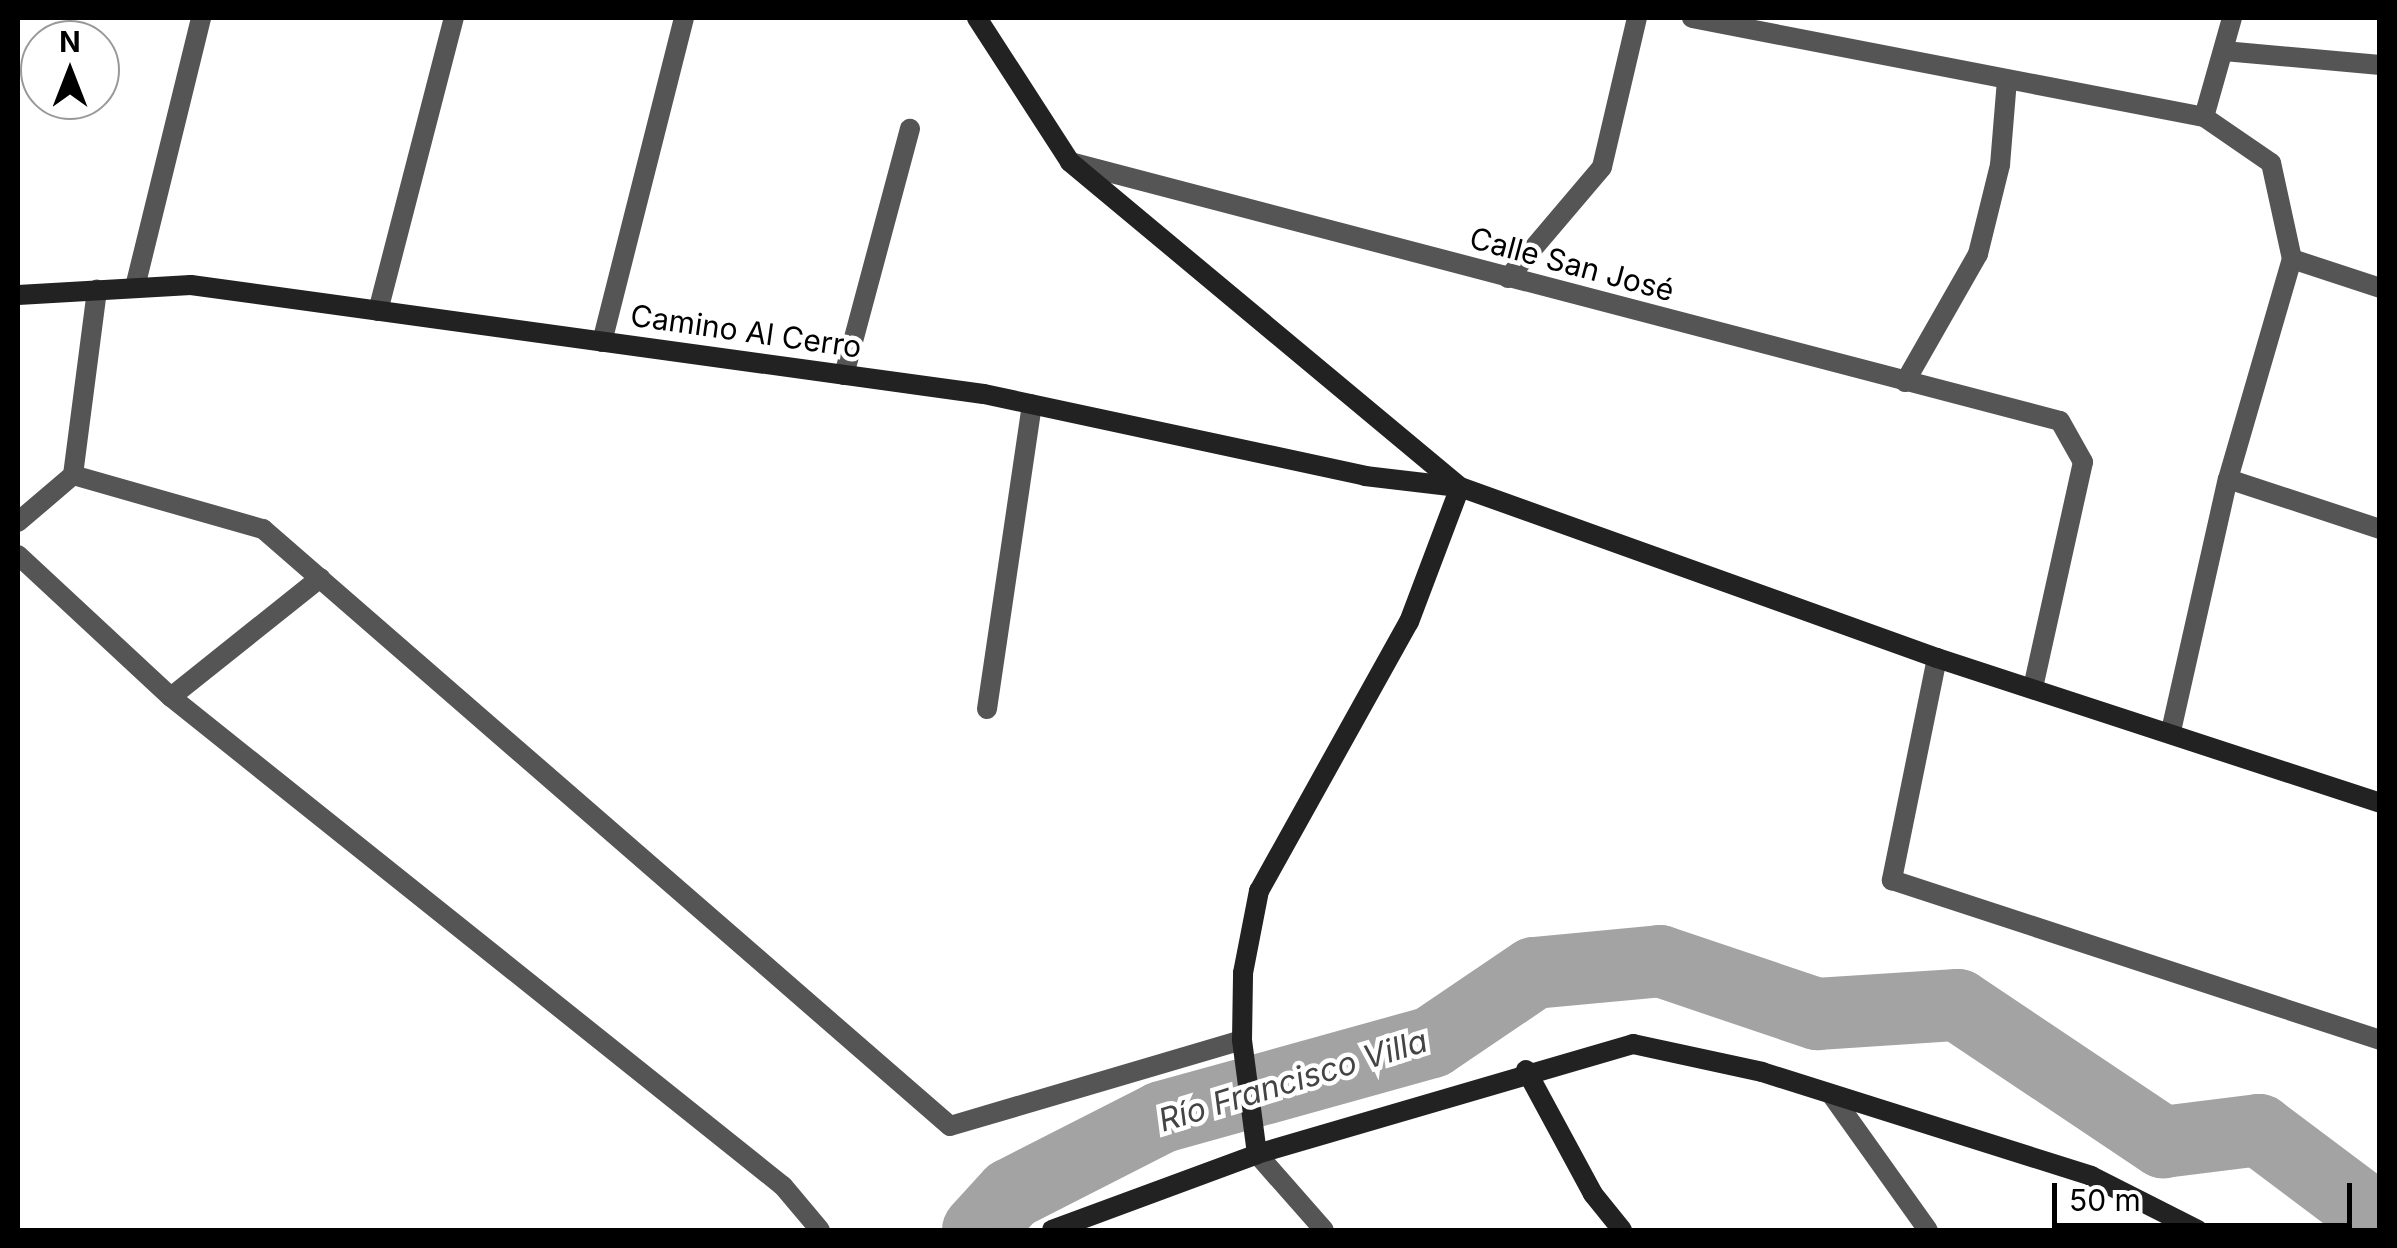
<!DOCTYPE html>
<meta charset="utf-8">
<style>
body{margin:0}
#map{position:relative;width:2397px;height:1248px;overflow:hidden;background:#fff;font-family:Inter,sans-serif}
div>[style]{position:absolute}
.river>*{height:72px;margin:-36px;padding:0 36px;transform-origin:36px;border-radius:36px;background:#a3a3a3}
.minor>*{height:20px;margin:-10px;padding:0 10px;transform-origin:10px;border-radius:10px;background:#555}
.secondary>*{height:20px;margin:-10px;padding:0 10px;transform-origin:10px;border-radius:10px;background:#222}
span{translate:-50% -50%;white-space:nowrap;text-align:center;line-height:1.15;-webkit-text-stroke:9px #fff;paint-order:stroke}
.street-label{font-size:30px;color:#000}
.water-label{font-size:32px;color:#444;font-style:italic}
.frame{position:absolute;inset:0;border:20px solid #000;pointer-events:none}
.north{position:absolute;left:20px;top:20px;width:100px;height:100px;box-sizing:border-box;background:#fff;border:2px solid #999;border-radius:50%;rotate:0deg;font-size:28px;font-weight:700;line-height:40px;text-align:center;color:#000}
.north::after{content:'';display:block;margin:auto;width:35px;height:45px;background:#000;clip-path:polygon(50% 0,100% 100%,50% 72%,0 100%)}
.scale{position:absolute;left:2052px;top:1183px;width:300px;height:45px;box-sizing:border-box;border:5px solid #000;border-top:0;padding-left:12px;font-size:30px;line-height:35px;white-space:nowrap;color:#000;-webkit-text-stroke:8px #fff;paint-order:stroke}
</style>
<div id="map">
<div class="river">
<i style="left:978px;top:1230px;width:49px;rotate:-47.5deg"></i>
<i style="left:1011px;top:1194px;width:169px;rotate:-27deg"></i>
<i style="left:1162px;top:1117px;width:280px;rotate:-15.5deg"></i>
<i style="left:1432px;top:1042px;width:123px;rotate:-34.1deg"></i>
<i style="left:1534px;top:973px;width:127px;rotate:-5.4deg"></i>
<i style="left:1660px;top:961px;width:166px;rotate:18.7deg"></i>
<i style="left:1817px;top:1014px;width:141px;rotate:-3.7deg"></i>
<i style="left:1958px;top:1005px;width:247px;rotate:33.8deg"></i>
<i style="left:2163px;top:1142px;width:97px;rotate:-7.1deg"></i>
<i style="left:2259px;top:1130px;width:151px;rotate:36.9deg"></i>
</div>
<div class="minor">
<i style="left:1692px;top:18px;width:521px;rotate:10.94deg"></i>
<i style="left:2204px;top:117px;width:103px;rotate:-74.2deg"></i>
<i style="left:2224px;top:51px;width:157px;rotate:5.1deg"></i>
<i style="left:1070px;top:162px;width:1023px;rotate:14.66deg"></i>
<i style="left:2060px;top:421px;width:47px;rotate:60.7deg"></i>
<i style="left:2083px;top:462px;width:230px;rotate:102.5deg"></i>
<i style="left:2292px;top:259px;width:93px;rotate:18.2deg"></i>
<i style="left:1508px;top:278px;width:145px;rotate:-49.7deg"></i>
<i style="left:1602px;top:167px;width:153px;rotate:-76.8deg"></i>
<i style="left:135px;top:287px;width:277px;rotate:-76.2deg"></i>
<i style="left:378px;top:311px;width:303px;rotate:-75.5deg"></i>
<i style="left:602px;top:342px;width:334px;rotate:-75.8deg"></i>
<i style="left:844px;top:375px;width:255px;rotate:-75deg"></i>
<i style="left:1905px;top:382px;width:147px;rotate:-60.3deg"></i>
<i style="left:1978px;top:254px;width:92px;rotate:-76.1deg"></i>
<i style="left:2000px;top:165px;width:85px;rotate:-85.3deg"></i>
<i style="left:73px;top:475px;width:187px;rotate:-82.6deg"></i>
<i style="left:2228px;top:479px;width:160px;rotate:18.2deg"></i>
<i style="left:18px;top:522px;width:72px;rotate:-40.5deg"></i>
<i style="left:73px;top:475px;width:198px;rotate:15.9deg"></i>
<i style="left:263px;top:529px;width:910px;rotate:40.99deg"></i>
<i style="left:950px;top:1126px;width:304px;rotate:-16.4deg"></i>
<i style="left:18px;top:555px;width:209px;rotate:42.9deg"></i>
<i style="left:171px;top:697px;width:783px;rotate:38.63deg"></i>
<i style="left:783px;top:1186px;width:57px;rotate:49.9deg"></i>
<i style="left:1937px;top:658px;width:227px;rotate:101.5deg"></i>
<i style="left:1892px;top:880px;width:514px;rotate:18.15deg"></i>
<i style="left:171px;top:697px;width:191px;rotate:-38.6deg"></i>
<i style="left:987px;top:709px;width:308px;rotate:-81.6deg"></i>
<i style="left:2171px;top:731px;width:258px;rotate:-77.3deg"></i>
<i style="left:2228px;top:479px;width:229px;rotate:-73.8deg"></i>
<i style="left:2292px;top:259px;width:98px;rotate:-102.3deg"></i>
<i style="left:2271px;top:163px;width:81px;rotate:-145.5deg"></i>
<i style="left:1833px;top:1097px;width:163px;rotate:54.5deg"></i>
<i style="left:1257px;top:1154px;width:101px;rotate:48.6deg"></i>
</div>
<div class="secondary">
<i style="left:977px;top:18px;width:171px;rotate:57.1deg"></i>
<i style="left:1070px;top:162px;width:508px;rotate:39.81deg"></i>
<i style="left:1460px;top:487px;width:507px;rotate:19.72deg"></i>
<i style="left:1937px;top:658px;width:466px;rotate:18.1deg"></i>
<i style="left:18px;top:295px;width:173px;rotate:-3.3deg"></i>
<i style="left:191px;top:285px;width:800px;rotate:7.83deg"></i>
<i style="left:984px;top:394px;width:390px;rotate:12.1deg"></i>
<i style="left:1365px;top:476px;width:94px;rotate:6.7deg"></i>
<i style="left:1526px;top:1070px;width:141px;rotate:61.6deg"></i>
<i style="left:1593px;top:1194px;width:46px;rotate:51.1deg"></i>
<i style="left:1257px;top:1154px;width:115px;rotate:-97.5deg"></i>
<i style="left:1242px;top:1040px;width:67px;rotate:-89.1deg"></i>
<i style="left:1243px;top:973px;width:84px;rotate:-79deg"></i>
<i style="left:1259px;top:891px;width:308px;rotate:-60.9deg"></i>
<i style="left:1409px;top:622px;width:144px;rotate:-69.3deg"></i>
<i style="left:1052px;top:1230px;width:219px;rotate:-20.3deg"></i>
<i style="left:1257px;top:1154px;width:392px;rotate:-16.3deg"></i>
<i style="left:1633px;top:1044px;width:132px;rotate:12.2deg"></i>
<i style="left:1762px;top:1072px;width:345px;rotate:17.5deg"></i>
<i style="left:2091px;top:1176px;width:120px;rotate:26.8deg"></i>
</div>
<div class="street-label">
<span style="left:1572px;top:264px;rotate:15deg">Calle San José</span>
<span style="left:746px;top:331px;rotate:8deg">Camino Al Cerro</span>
</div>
<div class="water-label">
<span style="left:1293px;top:1081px;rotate:-17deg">Río Francisco Villa</span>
</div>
<div class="frame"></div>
<div class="north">N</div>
<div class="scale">50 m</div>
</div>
